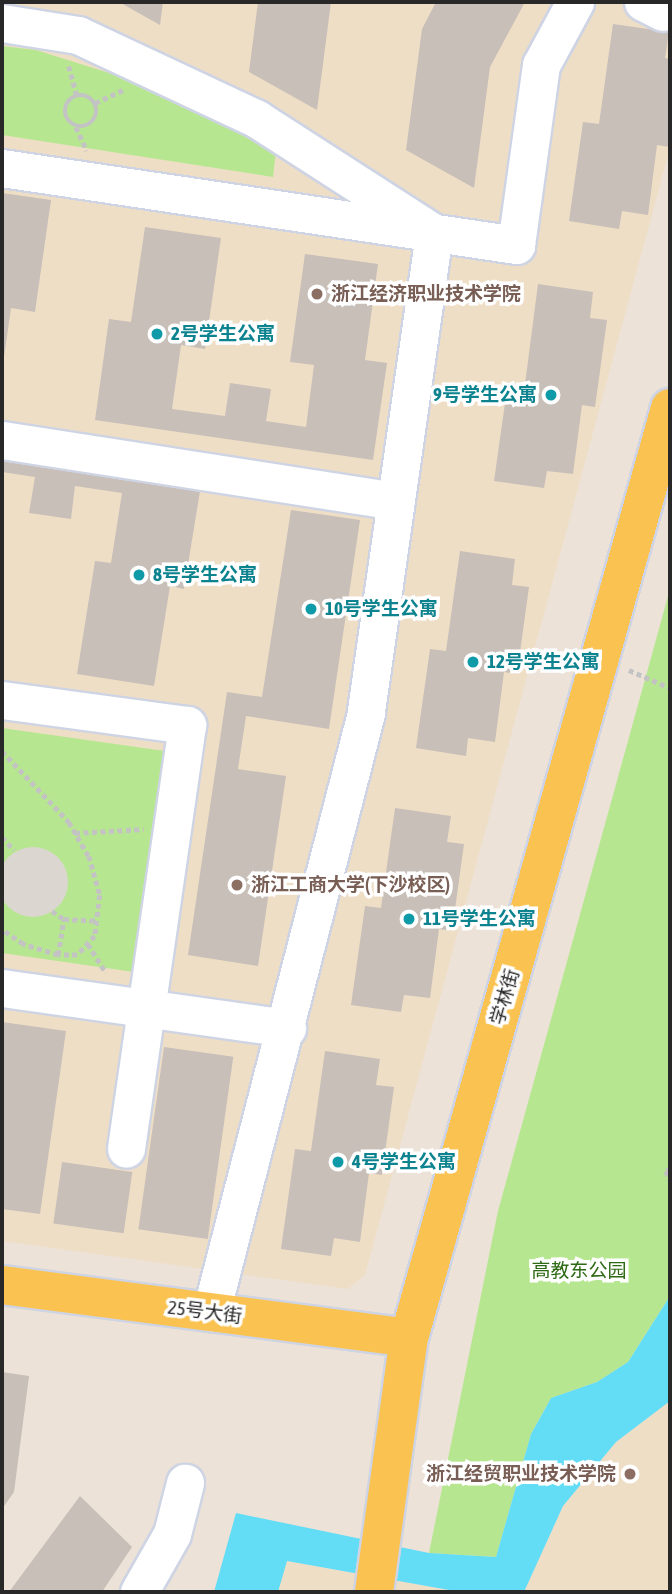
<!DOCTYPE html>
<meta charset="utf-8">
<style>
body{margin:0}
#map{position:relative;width:672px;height:1594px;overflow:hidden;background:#ece2d8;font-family:"Asap Condensed","Noto Sans SC",sans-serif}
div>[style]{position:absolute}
.education>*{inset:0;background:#efdec6}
.green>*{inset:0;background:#b6e790}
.plaza>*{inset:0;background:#dcd6d0}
.round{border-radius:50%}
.water>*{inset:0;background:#63ddf6}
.building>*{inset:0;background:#c7bfb8;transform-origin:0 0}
.path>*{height:4.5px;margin-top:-2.25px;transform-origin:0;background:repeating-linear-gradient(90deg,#c3c3c3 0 5px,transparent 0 8.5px)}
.path>.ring{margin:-2.25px;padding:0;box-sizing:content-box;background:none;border:4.5px solid #c3c3c3;border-radius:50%}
.roads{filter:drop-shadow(2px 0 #ced4e3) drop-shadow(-2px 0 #ced4e3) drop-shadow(0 2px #ced4e3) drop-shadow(0 -2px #ced4e3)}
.minor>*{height:37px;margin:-18.5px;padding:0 18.5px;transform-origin:18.5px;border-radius:18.5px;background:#fff}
.major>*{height:38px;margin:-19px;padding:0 19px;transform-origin:19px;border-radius:19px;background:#fac250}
.dots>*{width:19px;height:19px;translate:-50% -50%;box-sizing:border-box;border:4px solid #fff;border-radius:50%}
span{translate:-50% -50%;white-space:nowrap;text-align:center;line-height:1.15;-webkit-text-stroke:7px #fff;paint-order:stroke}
.education-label{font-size:19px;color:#785e54;font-weight:700}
.left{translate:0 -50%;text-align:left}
.right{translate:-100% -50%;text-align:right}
.culture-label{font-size:19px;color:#0d838f;font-weight:700}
.street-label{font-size:19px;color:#282828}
.park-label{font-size:19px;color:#2e6914}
.frame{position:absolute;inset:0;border:4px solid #282828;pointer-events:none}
</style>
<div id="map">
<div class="education">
<i style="clip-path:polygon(2px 2px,670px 2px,670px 148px,365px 1275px,348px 1289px,2px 1241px)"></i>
<i style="clip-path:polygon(670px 1401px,670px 1592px,524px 1592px,563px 1506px,616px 1442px)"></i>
<i style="clip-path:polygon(286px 1561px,460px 1592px,278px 1592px)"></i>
</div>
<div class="green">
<i style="clip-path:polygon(2px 46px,36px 50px,125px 78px,192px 109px,276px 151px,273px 177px,2px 135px)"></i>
<i style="clip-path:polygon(670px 589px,670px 1296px,628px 1362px,597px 1382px,551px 1398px,531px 1434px,496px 1557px,429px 1553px,498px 1211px)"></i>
<i style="clip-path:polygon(2px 728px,165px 751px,134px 972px,2px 953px)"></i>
</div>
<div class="plaza">
<i class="round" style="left:-2px;top:847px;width:70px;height:70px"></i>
</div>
<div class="water">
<i style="clip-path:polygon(670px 1296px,670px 1401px,616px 1442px,563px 1506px,524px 1592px,460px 1592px,287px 1561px,278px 1592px,214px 1592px,236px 1513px,429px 1553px,496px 1557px,531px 1434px,551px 1398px,597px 1382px,628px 1362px)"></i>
</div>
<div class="building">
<i style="clip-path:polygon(119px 2px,163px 2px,160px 25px)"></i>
<i style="clip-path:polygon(258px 2px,331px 2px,317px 110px,249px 72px)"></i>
<i style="clip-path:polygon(436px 2px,525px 2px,490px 67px,474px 188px,406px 150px,422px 29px)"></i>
<i style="clip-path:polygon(613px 24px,669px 32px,665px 58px,670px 59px,670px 147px,657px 145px,648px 215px,622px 211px,619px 229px,569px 221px,583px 122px,599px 124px)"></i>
<i style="clip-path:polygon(2px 193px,51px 200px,35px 312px,11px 308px,3px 364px)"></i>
<i style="clip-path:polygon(145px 227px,221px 238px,205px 349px,181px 345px,172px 409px,225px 416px,230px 383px,271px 389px,266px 421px,306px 427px,314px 365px,290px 362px,305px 254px,378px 264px,365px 360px,387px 363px,373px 460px,95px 420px,109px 319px,131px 322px)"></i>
<i style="clip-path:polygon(538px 284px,593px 292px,590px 318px,607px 320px,595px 407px,582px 405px,573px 474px,547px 471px,544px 488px,494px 481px,508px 382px,525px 384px)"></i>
<i style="clip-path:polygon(2px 455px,201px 485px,184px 589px,170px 586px,154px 686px,77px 674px,95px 561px,111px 563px,122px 493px,75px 486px,71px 519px,29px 513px,35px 477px,2px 472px)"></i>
<i style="clip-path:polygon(291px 510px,360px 520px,329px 729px,246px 716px,238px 769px,286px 776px,258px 966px,188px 955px,227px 692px,262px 697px)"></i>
<i style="clip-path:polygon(460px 551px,515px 559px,512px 585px,529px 587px,517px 674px,504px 672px,495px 742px,468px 738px,466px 756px,416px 748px,430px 649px,446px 651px)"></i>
<i style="clip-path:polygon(395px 808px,451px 816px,447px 842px,464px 844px,452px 931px,439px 929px,430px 998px,404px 995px,401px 1012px,351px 1005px,365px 906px,381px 908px)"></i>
<i style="clip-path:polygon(2px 1022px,66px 1031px,40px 1214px,2px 1209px)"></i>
<i style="left:164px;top:1047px;width:70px;height:184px;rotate:8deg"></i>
<i style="clip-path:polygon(325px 1051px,380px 1059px,376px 1085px,394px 1087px,382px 1175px,369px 1173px,360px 1242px,334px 1238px,331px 1256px,281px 1249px,295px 1149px,311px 1151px)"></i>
<i style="left:62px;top:1162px;width:71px;height:62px;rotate:8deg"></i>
<i style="clip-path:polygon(2px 1372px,29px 1376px,14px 1492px,2px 1509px)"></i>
<i style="clip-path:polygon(80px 1496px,132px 1547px,102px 1592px,9px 1592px)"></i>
</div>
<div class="path">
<i style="left:69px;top:66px;width:30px;rotate:75deg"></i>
<i class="ring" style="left:65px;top:95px;width:27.5px;height:27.5px"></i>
<i style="left:95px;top:103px;width:31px;rotate:-25deg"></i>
<i style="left:76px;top:127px;width:26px;rotate:65deg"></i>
<i style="left:629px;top:670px;width:45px;rotate:23.7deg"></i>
<i style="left:2px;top:751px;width:98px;rotate:46.7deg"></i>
<i style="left:69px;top:822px;width:39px;rotate:60deg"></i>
<i style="left:89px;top:856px;width:41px;rotate:74.2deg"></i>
<i style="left:100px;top:895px;width:41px;rotate:97deg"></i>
<i style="left:95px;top:936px;width:26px;rotate:133deg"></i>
<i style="left:77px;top:955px;width:19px;rotate:180deg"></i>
<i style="left:58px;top:955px;width:37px;rotate:-163deg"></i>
<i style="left:23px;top:944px;width:25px;rotate:-146deg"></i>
<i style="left:75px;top:833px;width:69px;rotate:-3.3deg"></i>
<i style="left:2px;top:837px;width:18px;rotate:47deg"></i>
<i style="left:52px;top:911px;width:14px;rotate:34deg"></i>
<i style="left:64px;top:919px;width:33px;rotate:3deg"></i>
<i style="left:88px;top:944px;width:34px;rotate:58deg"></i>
<i style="left:58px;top:955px;width:36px;rotate:-81deg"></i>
<i style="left:670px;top:1170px;width:4px;rotate:166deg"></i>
<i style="left:666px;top:1171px;width:10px;rotate:66deg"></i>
</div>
<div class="roads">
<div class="minor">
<i style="left:643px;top:2px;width:22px;rotate:27deg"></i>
<i style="left:2px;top:23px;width:77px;rotate:9deg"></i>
<i style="left:78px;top:35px;width:198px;rotate:25.1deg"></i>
<i style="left:257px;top:119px;width:211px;rotate:32.8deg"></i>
<i style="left:434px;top:233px;width:485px;rotate:98.1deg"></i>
<i style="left:366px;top:713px;width:619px;rotate:104.51deg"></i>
<i style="left:2px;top:168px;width:520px;rotate:8.52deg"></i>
<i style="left:516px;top:245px;width:182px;rotate:-82.1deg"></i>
<i style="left:541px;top:65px;width:72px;rotate:-61.6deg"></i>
<i style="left:2px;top:440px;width:398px;rotate:8.8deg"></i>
<i style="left:2px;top:700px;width:187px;rotate:7.7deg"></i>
<i style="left:187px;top:725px;width:428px;rotate:98.2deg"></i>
<i style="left:2px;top:988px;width:288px;rotate:8deg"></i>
<i style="left:139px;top:1592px;width:67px;rotate:-60.4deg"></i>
<i style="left:172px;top:1534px;width:53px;rotate:-75.7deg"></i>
</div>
<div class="major">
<i style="left:2px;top:1285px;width:410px;rotate:7.4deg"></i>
<i style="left:374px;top:1592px;width:256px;rotate:-82.2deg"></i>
<i style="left:409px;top:1338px;width:966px;rotate:-74.32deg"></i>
</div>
</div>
<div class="dots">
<i style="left:317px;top:294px;background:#8d6e63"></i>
<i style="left:157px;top:334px;background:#0f9aa8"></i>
<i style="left:551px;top:395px;background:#0f9aa8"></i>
<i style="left:139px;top:575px;background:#0f9aa8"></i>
<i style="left:311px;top:609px;background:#0f9aa8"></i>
<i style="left:473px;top:662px;background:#0f9aa8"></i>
<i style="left:237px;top:885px;background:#8d6e63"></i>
<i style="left:409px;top:919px;background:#0f9aa8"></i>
<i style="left:338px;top:1162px;background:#0f9aa8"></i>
<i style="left:630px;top:1474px;background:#8d6e63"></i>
</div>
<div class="education-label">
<span class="left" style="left:331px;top:294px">浙江经济职业技术学院</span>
<span class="left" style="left:251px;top:885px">浙江工商大学(下沙校区)</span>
<span class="right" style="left:616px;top:1474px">浙江经贸职业技术学院</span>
</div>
<div class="culture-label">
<span class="left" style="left:171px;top:334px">2号学生公寓</span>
<span class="right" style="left:537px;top:395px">9号学生公寓</span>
<span class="left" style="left:153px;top:575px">8号学生公寓</span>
<span class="left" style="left:325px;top:609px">10号学生公寓</span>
<span class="left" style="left:487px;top:662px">12号学生公寓</span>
<span class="left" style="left:423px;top:919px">11号学生公寓</span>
<span class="left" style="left:352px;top:1162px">4号学生公寓</span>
</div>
<div class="street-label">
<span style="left:505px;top:997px;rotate:-74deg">学林街</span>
<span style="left:205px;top:1312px;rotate:7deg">25号大街</span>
</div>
<div class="park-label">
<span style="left:579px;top:1271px">高教东公园</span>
</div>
<div class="frame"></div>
</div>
